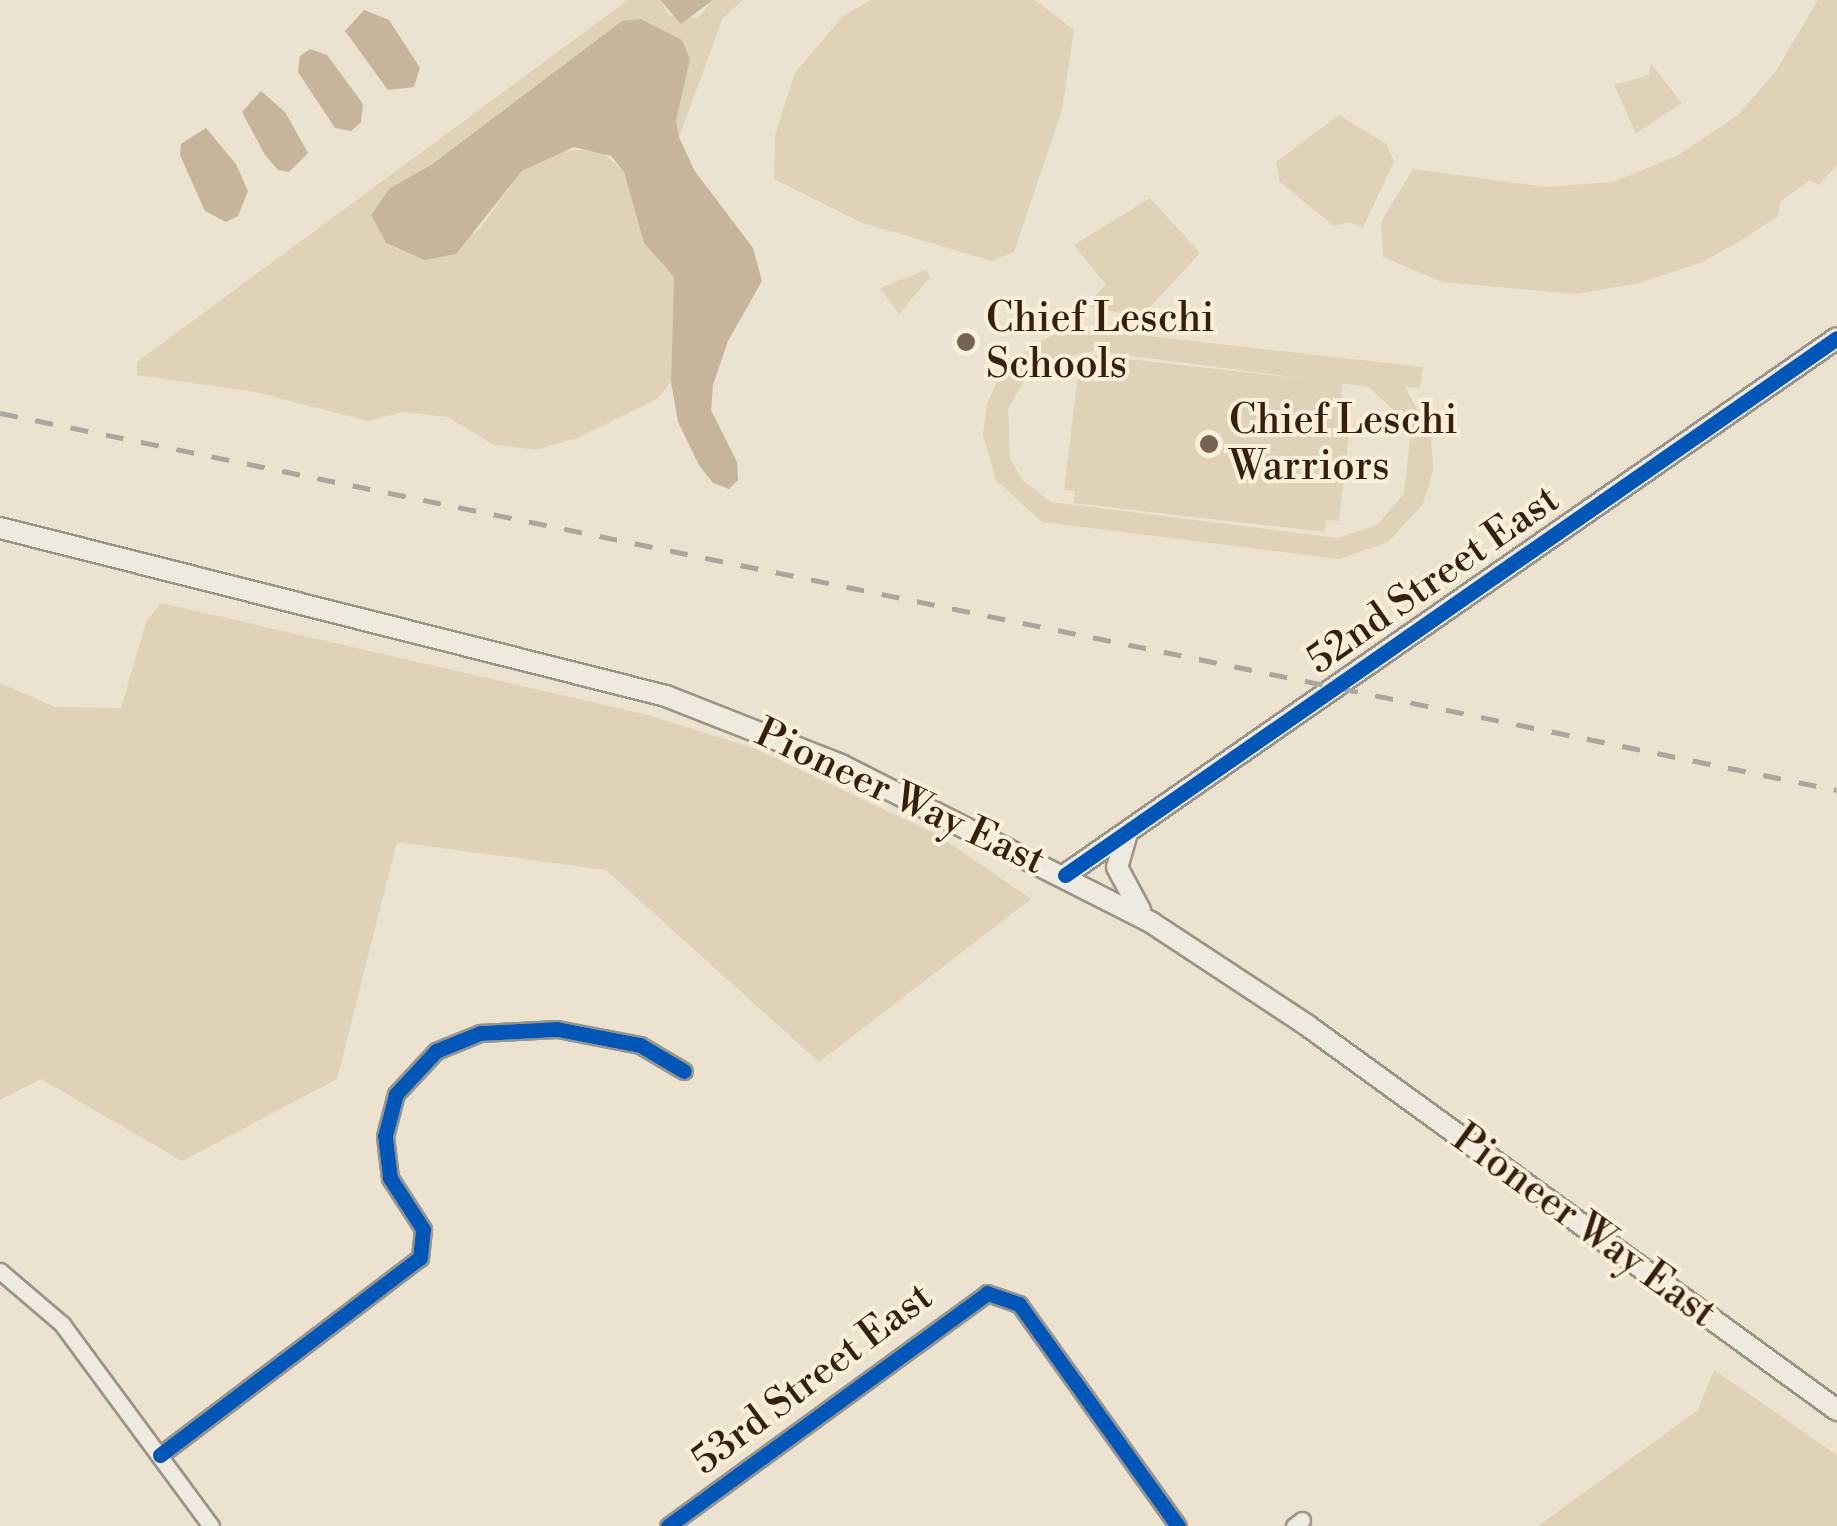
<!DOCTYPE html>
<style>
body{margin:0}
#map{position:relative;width:1837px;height:1526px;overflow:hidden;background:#ebe2cf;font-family:"Libre Bodoni",serif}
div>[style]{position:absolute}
.green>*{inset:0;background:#dfd2b8}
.water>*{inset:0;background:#c6b59c}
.roads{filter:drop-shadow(2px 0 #9b9386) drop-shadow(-2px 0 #9b9386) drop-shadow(0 2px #9b9386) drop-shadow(0 -2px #9b9386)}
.street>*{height:15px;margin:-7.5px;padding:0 7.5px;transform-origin:7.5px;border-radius:7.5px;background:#eeeae0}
.secondary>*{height:20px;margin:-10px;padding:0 10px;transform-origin:10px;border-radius:10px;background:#eeeae0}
.rail>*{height:5px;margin-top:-2.5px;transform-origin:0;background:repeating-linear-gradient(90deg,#aba69d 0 18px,transparent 0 36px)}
.cycleway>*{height:15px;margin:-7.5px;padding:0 7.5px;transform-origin:7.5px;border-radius:7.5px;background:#0057b8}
.dots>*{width:28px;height:28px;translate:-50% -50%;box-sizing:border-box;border:5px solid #faefd8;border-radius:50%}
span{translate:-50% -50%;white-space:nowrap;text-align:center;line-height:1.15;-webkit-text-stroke:8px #faefd8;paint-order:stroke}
.poi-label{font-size:40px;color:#371f10}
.left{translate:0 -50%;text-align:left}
.street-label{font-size:40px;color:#371f10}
</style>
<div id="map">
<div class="green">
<i style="clip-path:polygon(628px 0,661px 0,668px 15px,698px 18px,713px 0,743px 0,723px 18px,679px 137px,676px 121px,690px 59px,682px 40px,641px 19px,622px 21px,431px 165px,390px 188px,371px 215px,386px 244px,424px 260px,478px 231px,522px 171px,551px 153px,598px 148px,624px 172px,644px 243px,674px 277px,671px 382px,658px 398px,577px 438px,535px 450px,492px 444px,448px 417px,403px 412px,368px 421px,255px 392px,137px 375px,137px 362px)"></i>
<i style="clip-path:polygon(871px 0,1035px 0,1074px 30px,1062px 110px,1014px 252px,992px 261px,860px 222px,774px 179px,775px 135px,795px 73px,843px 16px)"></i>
<i style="clip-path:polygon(1818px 0,1837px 0,1837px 165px,1819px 185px,1810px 180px,1780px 202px,1778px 216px,1743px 239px,1703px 262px,1639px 283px,1576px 294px,1442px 282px,1383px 257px,1381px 222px,1413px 169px,1547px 187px,1613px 182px,1679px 155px,1738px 115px,1776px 71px)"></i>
<i style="clip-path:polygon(1651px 64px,1682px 103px,1636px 133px,1614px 85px,1649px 75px)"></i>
<i style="clip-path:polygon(1339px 115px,1386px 144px,1394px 161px,1363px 228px,1349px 222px,1334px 226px,1280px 182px,1276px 162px)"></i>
<i style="clip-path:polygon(1150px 198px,1200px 253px,1141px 317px,1085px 306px,1106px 285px,1074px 245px)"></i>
<i style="clip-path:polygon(926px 270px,930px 277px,899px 314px,880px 288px)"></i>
<i style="clip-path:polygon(evenodd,1096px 330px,1423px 367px,1420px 388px,1405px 387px,1431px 435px,1433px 470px,1423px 504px,1388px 542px,1339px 559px,1042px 522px,996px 480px,983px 435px,987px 404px,1000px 375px,1035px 343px,1064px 331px,1096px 330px,1094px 351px,1369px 387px,1399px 415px,1410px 440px,1404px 494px,1377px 525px,1337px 538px,1051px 502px,1022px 480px,1010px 458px,1008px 409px,1026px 377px,1045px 361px,1094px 351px)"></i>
<i style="clip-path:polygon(1091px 355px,1342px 383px,1341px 397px,1353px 399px,1339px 521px,1326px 520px,1325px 532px,1074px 503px,1075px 491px,1064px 490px,1079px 367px,1089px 368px)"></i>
<i style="clip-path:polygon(161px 603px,648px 715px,756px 749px,936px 834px,1031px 899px,819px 1062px,606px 870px,397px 842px,337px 1079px,182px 1161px,41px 1079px,0 1100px,0 683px,55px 707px,121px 708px,146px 622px)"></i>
<i style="clip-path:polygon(1714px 1370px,1837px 1455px,1837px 1526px,1538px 1526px,1698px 1410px)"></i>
</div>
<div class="water">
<i style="clip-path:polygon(713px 0,681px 24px,661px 1px,661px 0)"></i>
<i style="clip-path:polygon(364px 10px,389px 20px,420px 68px,414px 87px,388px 90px,345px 31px)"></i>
<i style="clip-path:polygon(641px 19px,682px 40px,690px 59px,676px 121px,679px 137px,694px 170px,753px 248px,762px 281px,728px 341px,713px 385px,711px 410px,737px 462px,738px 480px,729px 489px,713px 483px,699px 465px,678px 422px,671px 382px,674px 277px,644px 243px,624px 172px,611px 156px,574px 147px,522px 171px,456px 254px,424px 260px,386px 243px,371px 215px,390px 188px,431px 165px,622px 21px)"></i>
<i style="clip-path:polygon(310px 49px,327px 55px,363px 104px,361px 122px,351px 131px,335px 128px,298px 72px,300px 56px)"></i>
<i style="clip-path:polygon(261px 91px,285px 112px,308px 153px,289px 172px,278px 170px,265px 155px,242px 112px)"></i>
<i style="clip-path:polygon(206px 128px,236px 164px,248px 191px,238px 216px,226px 222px,205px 211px,180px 155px,181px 144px)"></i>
</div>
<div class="roads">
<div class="street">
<i style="left:0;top:1271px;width:82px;rotate:40.5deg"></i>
<i style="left:62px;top:1324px;width:251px;rotate:53.6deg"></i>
<i style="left:160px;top:1455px;width:326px;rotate:-37.2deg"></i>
<i style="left:420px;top:1258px;width:29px;rotate:-84deg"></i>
<i style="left:423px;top:1229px;width:61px;rotate:-122.9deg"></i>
<i style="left:390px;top:1178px;width:42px;rotate:-96.8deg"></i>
<i style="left:385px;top:1136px;width:43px;rotate:-75.3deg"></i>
<i style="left:396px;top:1094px;width:59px;rotate:-47.1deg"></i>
<i style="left:436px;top:1051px;width:48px;rotate:-22.2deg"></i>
<i style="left:480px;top:1033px;width:77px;rotate:-3deg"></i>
<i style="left:557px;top:1029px;width:85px;rotate:10.9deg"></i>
<i style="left:640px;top:1045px;width:51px;rotate:30.6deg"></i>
<i style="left:668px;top:1526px;width:395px;rotate:-36.1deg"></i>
<i style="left:987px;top:1293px;width:34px;rotate:19deg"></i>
<i style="left:1019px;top:1304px;width:273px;rotate:54.4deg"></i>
<i style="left:1294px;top:1526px;width:10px;rotate:-37deg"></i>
</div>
<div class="secondary">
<i style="left:0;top:528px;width:687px;rotate:14.16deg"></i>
<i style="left:666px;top:696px;width:188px;rotate:21.5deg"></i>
<i style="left:841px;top:765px;width:349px;rotate:26.9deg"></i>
<i style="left:1152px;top:923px;width:187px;rotate:33.4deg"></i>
<i style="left:1308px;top:1026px;width:654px;rotate:35.98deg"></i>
<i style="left:1127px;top:833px;width:35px;rotate:106deg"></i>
<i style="left:1117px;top:867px;width:49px;rotate:61.9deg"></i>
<i style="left:1065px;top:875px;width:940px;rotate:-34.82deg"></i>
</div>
</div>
<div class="rail">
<i style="left:0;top:413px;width:1875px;rotate:11.6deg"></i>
</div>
<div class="cycleway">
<i style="left:1065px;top:875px;width:940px;rotate:-34.82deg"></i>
<i style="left:160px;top:1455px;width:326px;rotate:-37.2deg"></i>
<i style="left:420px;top:1258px;width:29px;rotate:-84deg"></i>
<i style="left:423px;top:1229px;width:61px;rotate:-122.9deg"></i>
<i style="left:390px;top:1178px;width:42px;rotate:-96.8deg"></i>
<i style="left:385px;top:1136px;width:43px;rotate:-75.3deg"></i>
<i style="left:396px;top:1094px;width:59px;rotate:-47.1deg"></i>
<i style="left:436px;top:1051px;width:48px;rotate:-22.2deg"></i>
<i style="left:480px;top:1033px;width:77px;rotate:-3deg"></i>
<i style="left:557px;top:1029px;width:85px;rotate:10.9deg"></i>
<i style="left:640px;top:1045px;width:51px;rotate:30.6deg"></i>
<i style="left:668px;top:1526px;width:395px;rotate:-36.1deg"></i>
<i style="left:987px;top:1293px;width:34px;rotate:19deg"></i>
<i style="left:1019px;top:1304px;width:273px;rotate:54.4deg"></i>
</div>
<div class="dots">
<i style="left:966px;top:342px;background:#766353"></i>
<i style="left:1209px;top:444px;background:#766353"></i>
</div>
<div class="poi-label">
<span class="left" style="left:986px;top:342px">Chief Leschi<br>Schools</span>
<span class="left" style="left:1229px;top:444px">Chief Leschi<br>Warriors</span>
</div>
<div class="street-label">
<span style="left:1433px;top:580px;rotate:-35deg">52nd Street East</span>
<span style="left:900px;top:797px;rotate:25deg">Pioneer Way East</span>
<span style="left:1584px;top:1226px;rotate:36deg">Pioneer Way East</span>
<span style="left:812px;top:1379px;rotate:-37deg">53rd Street East</span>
</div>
</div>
